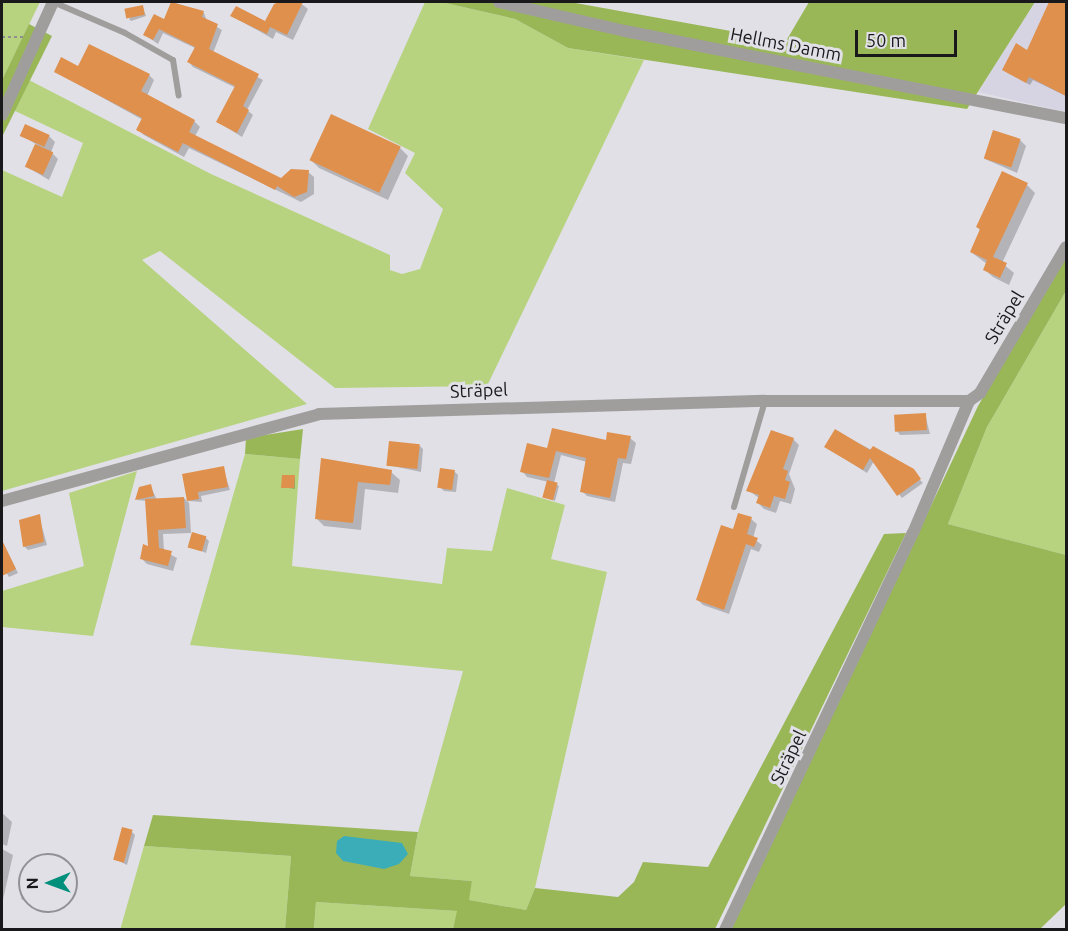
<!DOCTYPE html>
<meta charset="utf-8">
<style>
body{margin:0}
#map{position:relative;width:1068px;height:931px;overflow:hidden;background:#e1e0e7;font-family:Ubuntu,sans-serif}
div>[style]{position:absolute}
.built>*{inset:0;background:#d6d4e2}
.green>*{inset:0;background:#b7d380}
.forest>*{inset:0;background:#9ab758}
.water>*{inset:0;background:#3badb9}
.shadow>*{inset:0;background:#0003}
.building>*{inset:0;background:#df904d;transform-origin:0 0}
.path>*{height:2px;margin-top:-1px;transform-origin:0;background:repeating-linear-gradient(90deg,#8e8e93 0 3px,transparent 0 6px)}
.service>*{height:6px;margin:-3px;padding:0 3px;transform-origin:3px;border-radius:3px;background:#a09e9c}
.minor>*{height:12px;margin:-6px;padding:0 6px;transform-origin:6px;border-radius:6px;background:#a09e9c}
span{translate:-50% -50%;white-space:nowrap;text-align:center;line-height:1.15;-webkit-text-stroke:6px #e1e0e7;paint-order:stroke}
.street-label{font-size:18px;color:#19191b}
.frame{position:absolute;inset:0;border:3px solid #19191b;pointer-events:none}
.north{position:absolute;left:18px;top:853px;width:60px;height:60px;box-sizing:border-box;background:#e1e0e7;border:2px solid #919095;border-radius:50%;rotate:269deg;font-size:16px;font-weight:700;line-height:24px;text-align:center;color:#19191b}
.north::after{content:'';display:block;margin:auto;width:21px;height:27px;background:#00907c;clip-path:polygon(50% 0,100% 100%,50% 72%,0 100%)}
.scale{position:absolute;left:855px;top:30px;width:102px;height:27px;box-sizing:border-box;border:3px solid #19191b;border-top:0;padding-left:8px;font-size:18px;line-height:21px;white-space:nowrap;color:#19191b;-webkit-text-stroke:4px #e1e0e7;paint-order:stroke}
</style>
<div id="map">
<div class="built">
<i style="clip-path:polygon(1035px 2px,1066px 2px,1066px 112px,978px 92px)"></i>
</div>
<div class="green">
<i style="clip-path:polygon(2px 2px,40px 2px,2px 80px)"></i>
<i style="clip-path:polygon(425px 2px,441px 2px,515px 19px,568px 48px,644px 60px,487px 386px,335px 388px,160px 251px,142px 260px,307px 404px,2px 491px,2px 170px,62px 197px,83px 143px,13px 110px,27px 79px,211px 174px,390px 255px,390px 270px,402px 274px,420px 269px,443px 209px,405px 173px,415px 153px,368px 129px)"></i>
<i style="clip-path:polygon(1066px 291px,1066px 555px,948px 524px,987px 427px)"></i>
<i style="clip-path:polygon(245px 454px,300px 459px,292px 566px,442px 584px,447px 548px,492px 551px,507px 488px,565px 505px,551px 559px,607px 572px,535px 888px,526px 910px,468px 900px,472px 881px,410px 876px,418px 832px,463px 671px,190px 645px)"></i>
<i style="clip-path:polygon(137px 471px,93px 636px,2px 627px,2px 591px,84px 566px,69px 493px)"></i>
<i style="clip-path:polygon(144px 846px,291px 856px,285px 929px,120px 930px)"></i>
<i style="clip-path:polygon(316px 902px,458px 911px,453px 929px,314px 930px)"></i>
</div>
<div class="forest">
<i style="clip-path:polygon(441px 2px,570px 2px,786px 41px,809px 2px,1035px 2px,967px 109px,568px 48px,515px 19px)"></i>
<i style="clip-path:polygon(29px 24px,52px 36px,2px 137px,2px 80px)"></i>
<i style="clip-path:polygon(1066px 255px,1066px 291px,987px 427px,948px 524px,1066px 555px,1066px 904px,1040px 929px,731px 930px,978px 406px)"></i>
<i style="clip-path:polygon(303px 429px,300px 459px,245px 454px,246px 438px)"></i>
<i style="clip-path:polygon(906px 533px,715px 929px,453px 929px,457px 911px,316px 902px,314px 929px,285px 929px,291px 856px,144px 846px,153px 815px,418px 832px,410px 876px,472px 881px,469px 900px,526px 910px,535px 888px,618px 897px,634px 882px,643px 862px,708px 867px,884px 534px)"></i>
</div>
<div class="water">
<i style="clip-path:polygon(344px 836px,402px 843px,408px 854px,399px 864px,384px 869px,343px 861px,336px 853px,337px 841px)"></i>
</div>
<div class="shadow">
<i style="clip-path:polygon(173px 2px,204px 13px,207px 21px,222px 30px,213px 53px,263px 80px,247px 110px,253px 115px,242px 137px,218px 122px,236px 88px,193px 67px,189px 62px,195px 48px,163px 33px,158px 44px,145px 35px,165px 21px)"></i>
<i style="clip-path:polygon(281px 2px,299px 2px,308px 9px,293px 40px,276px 32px,273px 39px,232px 16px,266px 23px)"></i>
<i style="clip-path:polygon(1051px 2px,1066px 2px,1066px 96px,1033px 80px,1030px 85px,1004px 70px,1028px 52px)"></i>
<i style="clip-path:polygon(142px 7px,146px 16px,131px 21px,129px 19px)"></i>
<i style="clip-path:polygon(79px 68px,149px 75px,154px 80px,147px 96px,194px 121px,200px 127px,195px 136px,281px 180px,308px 172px,314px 177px,314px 194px,301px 202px,189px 148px,184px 157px,144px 135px,138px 130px,143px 120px,56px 72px)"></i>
<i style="clip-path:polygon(22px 135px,49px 136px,55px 142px,51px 152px,58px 159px,49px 180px,27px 167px,37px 145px)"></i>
<i style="clip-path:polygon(1020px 140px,1026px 146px,1017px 173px,985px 159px)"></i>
<i style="clip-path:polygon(400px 148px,408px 156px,388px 200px,319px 168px,311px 160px)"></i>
<i style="clip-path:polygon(1027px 185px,1035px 193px,1002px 263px,1014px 273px,1009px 285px,993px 277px,984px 269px,987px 264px,971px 252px,981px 231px,977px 227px)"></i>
<i style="clip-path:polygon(925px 414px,930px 434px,900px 435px,897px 431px)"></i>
<i style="clip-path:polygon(836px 431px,911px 471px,923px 483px,902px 498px,874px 461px,867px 473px,826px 447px)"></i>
<i style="clip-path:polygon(630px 438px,636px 443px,631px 464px,623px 463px,615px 502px,587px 496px,582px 491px,587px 462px,561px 455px,554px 483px,559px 486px,555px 501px,545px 497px,549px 482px,527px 477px,522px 471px,548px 450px)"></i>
<i style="clip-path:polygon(793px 439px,799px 445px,789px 474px,795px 489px,791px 504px,780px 501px,776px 513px,764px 509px,758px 503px,759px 498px,748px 490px)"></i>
<i style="clip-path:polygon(420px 446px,423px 449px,421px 472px,388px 465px)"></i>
<i style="clip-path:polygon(322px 460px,391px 472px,400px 480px,398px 493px,365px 489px,361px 530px,324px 526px,316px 518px)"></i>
<i style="clip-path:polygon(223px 468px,230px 490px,201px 496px,202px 502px,189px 501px,191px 533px,163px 534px,164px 551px,177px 558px,173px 571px,147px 564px,142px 559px,150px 547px,147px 501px,137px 500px,140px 488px,150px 485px,157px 500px,184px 498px,189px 503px,183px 475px)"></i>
<i style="clip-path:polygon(454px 471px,458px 475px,456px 492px,444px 491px,440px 487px)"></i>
<i style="clip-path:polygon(295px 477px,295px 489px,283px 487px)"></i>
<i style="clip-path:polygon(39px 516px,47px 545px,28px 550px,24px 546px)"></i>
<i style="clip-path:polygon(751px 519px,757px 524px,753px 538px,762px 545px,759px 552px,751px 549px,729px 614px,703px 605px,698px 600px,734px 531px)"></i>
<i style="clip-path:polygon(205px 537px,209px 541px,206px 553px,190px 546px)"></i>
<i style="clip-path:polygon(2px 541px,18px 573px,9px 577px,2px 566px)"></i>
<i style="clip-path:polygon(2px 813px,12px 822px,7px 846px,2px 844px)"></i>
<i style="clip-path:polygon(132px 832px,135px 835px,127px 865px,115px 859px)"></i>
<i style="clip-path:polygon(2px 849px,13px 855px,2px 904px)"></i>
<i style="clip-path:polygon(28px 869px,30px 901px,44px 901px,42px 907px,21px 899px)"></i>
</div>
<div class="building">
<i style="clip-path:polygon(171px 2px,204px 11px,202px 17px,218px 24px,209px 49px,259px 74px,243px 106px,249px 110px,237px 133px,216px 122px,235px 86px,187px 62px,195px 47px,159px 29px,153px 40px,143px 35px,154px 14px,164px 19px)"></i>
<i style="clip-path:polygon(279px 2px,303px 2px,287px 35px,270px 27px,267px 34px,230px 16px,236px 6px,265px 21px,274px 4px)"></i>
<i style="clip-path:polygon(1049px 2px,1066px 2px,1066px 96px,1029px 77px,1026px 83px,1002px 70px,1016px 43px,1027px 50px)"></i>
<i style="left:143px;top:5px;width:10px;height:19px;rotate:79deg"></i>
<i style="clip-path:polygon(89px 44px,150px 74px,141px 91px,195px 120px,189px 132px,281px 178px,291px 169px,309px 170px,307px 192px,294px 197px,277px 186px,275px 190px,183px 143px,178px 152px,136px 130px,142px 118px,54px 72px,61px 57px,78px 66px)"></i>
<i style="left:331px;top:114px;width:77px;height:51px;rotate:25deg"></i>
<i style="left:25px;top:124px;width:27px;height:13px;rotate:24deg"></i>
<i style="left:993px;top:130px;width:29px;height:30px;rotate:18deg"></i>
<i style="left:35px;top:144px;width:20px;height:25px;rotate:24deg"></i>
<i style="clip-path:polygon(1002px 171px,1028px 183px,993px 257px,1007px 263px,1000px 278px,983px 270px,987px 260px,970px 252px,980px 229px,976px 227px)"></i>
<i style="left:926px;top:413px;width:17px;height:32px;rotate:87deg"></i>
<i style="clip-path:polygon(552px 428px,606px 440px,607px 432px,631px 436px,626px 459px,618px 458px,610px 498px,580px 492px,586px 458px,556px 451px,549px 478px,520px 472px,527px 443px,547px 448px)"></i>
<i style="clip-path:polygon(835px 429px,870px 450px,873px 446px,914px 469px,921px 479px,897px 496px,870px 458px,863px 470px,824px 447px)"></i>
<i style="clip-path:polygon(771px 430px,794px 438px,783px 469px,788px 471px,785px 480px,790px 482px,785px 499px,774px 496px,770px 508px,756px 503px,759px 495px,746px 491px)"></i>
<i style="left:389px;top:441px;width:31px;height:25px;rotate:6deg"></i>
<i style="clip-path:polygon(321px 458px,392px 470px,390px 485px,358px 482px,353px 523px,315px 519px)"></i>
<i style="clip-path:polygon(224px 466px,228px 487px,198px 492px,199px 499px,187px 501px,182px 474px)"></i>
<i style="left:440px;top:468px;width:15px;height:20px;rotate:8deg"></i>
<i style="clip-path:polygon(282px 475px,295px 475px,294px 488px,281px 488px)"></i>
<i style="left:547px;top:480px;width:11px;height:18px;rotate:15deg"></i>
<i style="clip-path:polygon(151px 484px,154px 496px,135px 500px,139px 487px)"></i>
<i style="clip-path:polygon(184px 497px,186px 528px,158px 530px,159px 548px,172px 551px,168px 566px,140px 559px,143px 544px,148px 546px,145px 499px)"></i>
<i style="clip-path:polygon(738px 513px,752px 517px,747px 534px,758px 538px,754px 547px,746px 544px,724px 610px,696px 600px,721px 525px,733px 529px)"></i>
<i style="clip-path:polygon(40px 514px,44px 542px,23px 547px,19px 520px)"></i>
<i style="left:192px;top:532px;width:15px;height:16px;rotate:16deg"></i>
<i style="clip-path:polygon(2px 540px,16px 569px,2px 576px)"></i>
<i style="left:122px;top:827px;width:11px;height:34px;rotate:15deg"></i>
</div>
<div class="path">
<i style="left:2px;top:37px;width:21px"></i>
</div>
<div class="service">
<i style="left:53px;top:2px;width:78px;rotate:23.3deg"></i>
<i style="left:125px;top:33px;width:55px;rotate:29.4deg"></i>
<i style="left:173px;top:60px;width:36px;rotate:81deg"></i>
<i style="left:734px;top:507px;width:110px;rotate:-73.7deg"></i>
</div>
<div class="minor">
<i style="left:499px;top:2px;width:129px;rotate:13deg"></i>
<i style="left:625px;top:31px;width:449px;rotate:11.2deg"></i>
<i style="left:2px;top:115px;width:124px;rotate:-65.7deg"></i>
<i style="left:2px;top:501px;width:329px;rotate:-15.3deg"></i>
<i style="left:319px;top:414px;width:446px;rotate:-1.7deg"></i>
<i style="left:765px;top:401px;width:204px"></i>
<i style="left:725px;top:930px;width:439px;rotate:-64.7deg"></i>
<i style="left:913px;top:533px;width:143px;rotate:-67deg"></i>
<i style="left:969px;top:401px;width:14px;rotate:-36deg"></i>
<i style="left:980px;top:393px;width:169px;rotate:-59.5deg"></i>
</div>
<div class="street-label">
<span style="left:786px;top:44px;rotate:11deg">Hellms Damm</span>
<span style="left:1004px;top:317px;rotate:-59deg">Sträpel</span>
<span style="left:479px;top:390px;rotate:-2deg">Sträpel</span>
<span style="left:788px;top:757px;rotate:-64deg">Sträpel</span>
</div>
<div class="frame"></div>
<div class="north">N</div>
<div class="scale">50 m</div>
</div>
